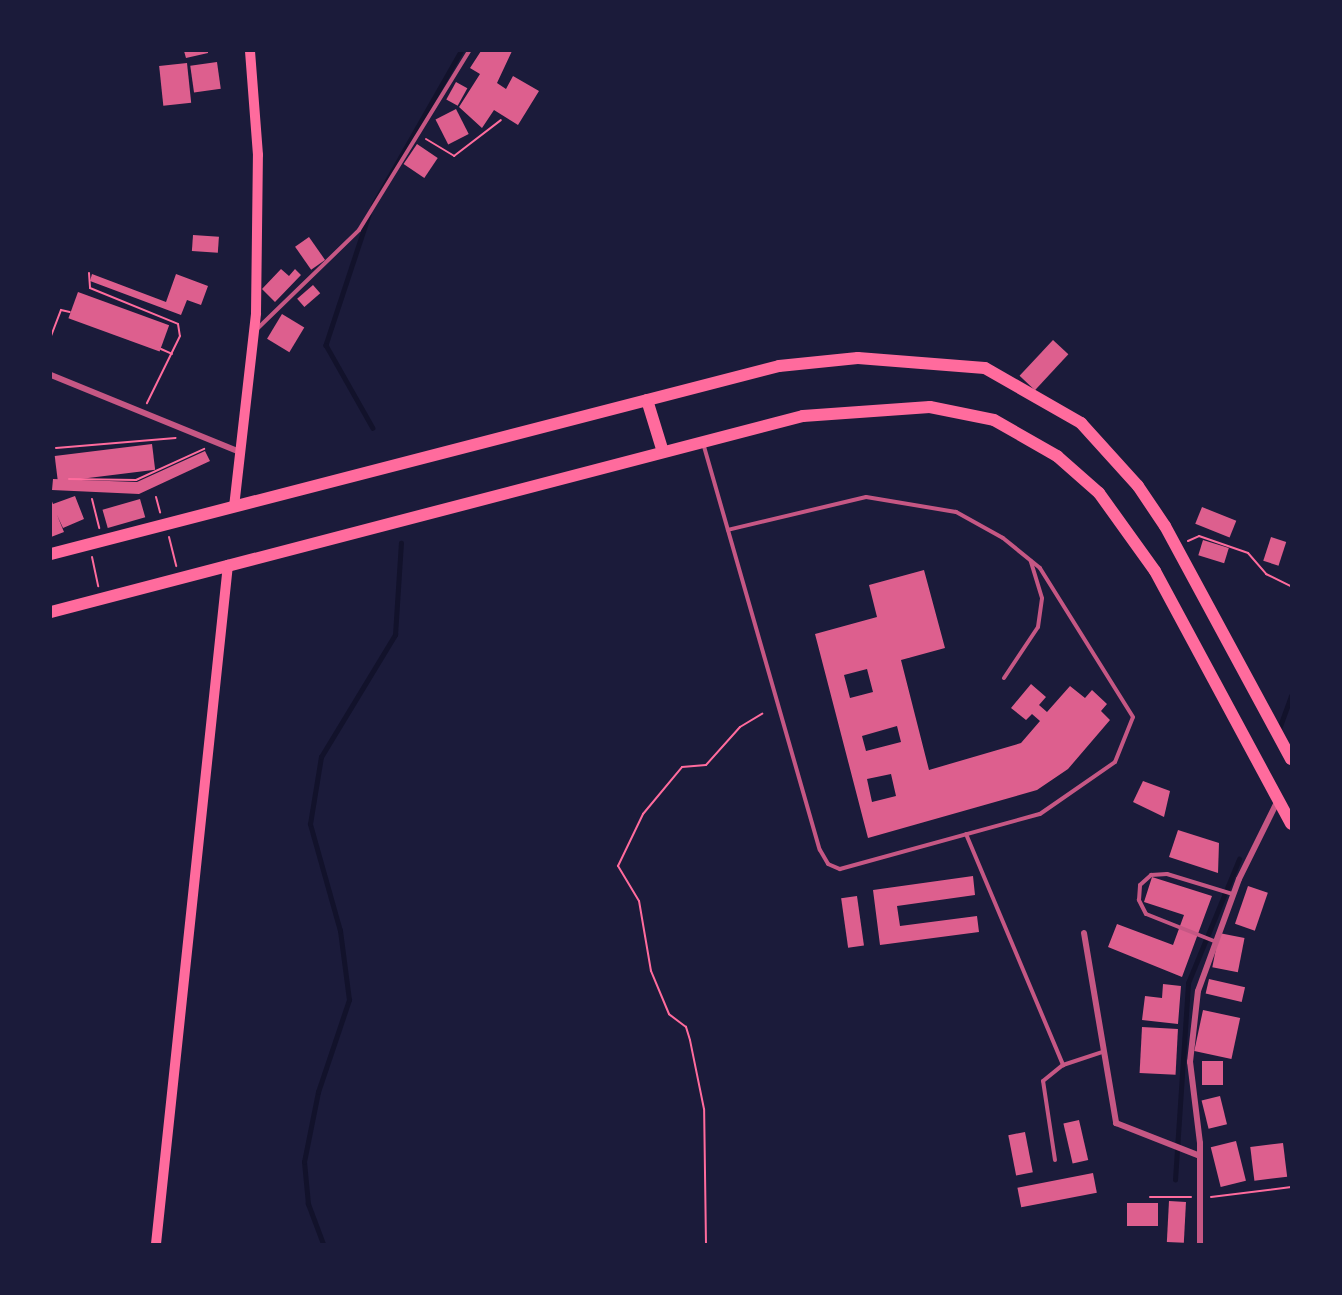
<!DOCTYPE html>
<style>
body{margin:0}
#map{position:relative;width:1342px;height:1295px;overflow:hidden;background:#1b1b3a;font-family:"Exo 2",sans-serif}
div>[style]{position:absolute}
.stream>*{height:4.5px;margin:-2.25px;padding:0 2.25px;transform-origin:2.25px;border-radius:2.25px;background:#12122b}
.building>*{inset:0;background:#dd5f8e;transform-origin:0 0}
.path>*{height:2px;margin:-1px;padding:0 1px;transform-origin:1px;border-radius:1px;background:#ff6b9d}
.service>*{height:4px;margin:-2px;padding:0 2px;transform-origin:2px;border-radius:2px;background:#c65784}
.minor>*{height:6px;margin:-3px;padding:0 3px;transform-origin:3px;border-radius:3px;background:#c65784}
.secondary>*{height:10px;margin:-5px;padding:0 5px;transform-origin:5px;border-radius:5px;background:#ff6b9d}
.primary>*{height:12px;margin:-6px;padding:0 6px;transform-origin:6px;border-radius:6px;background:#ff6b9d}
span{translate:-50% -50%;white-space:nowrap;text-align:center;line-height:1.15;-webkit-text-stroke:4.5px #1b1b3a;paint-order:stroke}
.frame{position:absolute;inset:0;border:52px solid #1b1b3a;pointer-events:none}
</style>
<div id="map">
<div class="stream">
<i style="left:373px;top:205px;width:177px;rotate:-60.3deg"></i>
<i style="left:369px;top:215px;width:137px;rotate:108.3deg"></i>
<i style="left:326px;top:345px;width:95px;rotate:60.5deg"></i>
<i style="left:1279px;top:729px;width:35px;rotate:-70deg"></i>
<i style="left:1175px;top:1180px;width:197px;rotate:-86.2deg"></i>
<i style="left:1188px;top:983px;width:134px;rotate:-67.6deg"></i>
<i style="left:323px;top:1244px;width:43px;rotate:-110.6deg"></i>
<i style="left:308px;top:1204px;width:42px;rotate:-95.4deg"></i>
<i style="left:304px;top:1162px;width:71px;rotate:-78.7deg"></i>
<i style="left:318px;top:1092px;width:97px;rotate:-71.4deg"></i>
<i style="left:349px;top:1000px;width:70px;rotate:-97.4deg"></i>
<i style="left:340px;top:931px;width:111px;rotate:-105.7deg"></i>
<i style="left:310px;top:824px;width:68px;rotate:-80.7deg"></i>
<i style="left:321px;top:757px;width:143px;rotate:-58.8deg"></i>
<i style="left:395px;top:635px;width:92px;rotate:-86.3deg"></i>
</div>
<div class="building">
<i style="clip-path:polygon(184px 51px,208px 51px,208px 53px,186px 58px)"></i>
<i style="clip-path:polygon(481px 51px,512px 51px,497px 83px,506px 89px,513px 76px,539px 91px,518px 125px,494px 110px,482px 128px,459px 107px,480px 74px,470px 68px)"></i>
<i style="left:217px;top:62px;width:27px;height:27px;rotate:82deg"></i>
<i style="left:187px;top:63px;width:40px;height:28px;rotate:84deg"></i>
<i style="left:456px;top:82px;width:13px;height:20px;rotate:29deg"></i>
<i style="left:456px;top:109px;width:28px;height:23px;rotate:63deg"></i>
<i style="left:417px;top:144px;width:25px;height:24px;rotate:34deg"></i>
<i style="left:193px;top:235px;width:26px;height:16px;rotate:4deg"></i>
<i style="left:309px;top:237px;width:28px;height:17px;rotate:55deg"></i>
<i style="clip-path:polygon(281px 269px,289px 276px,295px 269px,301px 275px,275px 302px,262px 289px)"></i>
<i style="clip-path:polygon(92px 274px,166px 302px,176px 274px,208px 286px,201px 305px,187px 300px,181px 315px,90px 281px)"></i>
<i style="left:313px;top:285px;width:11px;height:21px;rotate:49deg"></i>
<i style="left:78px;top:292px;width:97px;height:28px;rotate:20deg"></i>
<i style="left:282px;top:314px;width:26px;height:29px;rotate:31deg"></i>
<i style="left:1053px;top:340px;width:21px;height:49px;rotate:43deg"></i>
<i style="left:152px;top:444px;width:26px;height:98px;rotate:83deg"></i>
<i style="clip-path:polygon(205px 451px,210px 461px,139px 494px,52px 490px,53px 479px,137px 482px)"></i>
<i style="clip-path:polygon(75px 496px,84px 519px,63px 528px,57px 515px,64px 532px,51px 537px,51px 499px,53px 504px)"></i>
<i style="left:140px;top:499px;width:19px;height:39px;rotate:74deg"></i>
<i style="left:1202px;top:507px;width:37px;height:18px;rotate:22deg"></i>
<i style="left:1271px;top:537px;width:16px;height:25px;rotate:18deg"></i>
<i style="left:1203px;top:540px;width:27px;height:16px;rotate:17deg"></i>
<i style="clip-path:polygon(evenodd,924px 570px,945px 648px,901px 660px,929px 770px,1021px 743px,1040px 721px,1032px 714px,1026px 720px,1011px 708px,1031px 684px,1046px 697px,1039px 705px,1047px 712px,1070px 686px,1085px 698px,1092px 690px,1107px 704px,1101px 711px,1110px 720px,1068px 769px,1037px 790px,868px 838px,815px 634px,877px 617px,869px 585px,924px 570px,867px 669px,873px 692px,850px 698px,844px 675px,867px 669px,924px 570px,897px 726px,901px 742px,866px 751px,862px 736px,897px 726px,924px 570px,891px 774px,896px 796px,872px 802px,867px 779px,891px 774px)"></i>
<i style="clip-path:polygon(1143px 781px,1170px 791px,1164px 817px,1133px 802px)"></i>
<i style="clip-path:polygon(1178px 830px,1219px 843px,1218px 873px,1169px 857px)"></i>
<i style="clip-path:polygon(973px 876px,975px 895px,897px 906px,900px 926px,977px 916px,979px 932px,880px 945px,873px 890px)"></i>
<i style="clip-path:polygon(1152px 877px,1212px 896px,1182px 977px,1108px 947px,1117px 924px,1173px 945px,1184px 915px,1144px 902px)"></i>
<i style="left:1248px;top:886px;width:21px;height:40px;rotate:19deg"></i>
<i style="left:857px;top:896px;width:50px;height:16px;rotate:82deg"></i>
<i style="left:1219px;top:933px;width:26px;height:35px;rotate:11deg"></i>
<i style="left:1209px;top:979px;width:37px;height:15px;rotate:13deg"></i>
<i style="clip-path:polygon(1163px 984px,1181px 986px,1178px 1024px,1142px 1020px,1145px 996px,1162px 998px)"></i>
<i style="left:1203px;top:1010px;width:38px;height:42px;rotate:12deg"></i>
<i style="left:1142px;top:1027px;width:36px;height:46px;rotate:3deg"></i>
<i style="left:1202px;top:1061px;width:21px;height:24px"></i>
<i style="left:1220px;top:1096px;width:29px;height:19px;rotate:76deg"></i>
<i style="left:1079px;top:1120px;width:41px;height:16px;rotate:77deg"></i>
<i style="left:1025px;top:1132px;width:41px;height:17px;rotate:79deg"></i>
<i style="left:1236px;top:1141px;width:41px;height:26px;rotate:76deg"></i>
<i style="left:1283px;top:1143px;width:34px;height:33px;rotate:83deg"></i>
<i style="left:1093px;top:1173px;width:20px;height:77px;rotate:79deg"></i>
<i style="left:1169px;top:1201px;width:17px;height:41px;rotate:3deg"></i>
<i style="left:1158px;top:1203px;width:23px;height:31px;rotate:90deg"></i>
</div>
<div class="path">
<i style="left:426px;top:139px;width:33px;rotate:31deg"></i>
<i style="left:454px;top:156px;width:59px;rotate:-37.5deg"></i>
<i style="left:89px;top:273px;width:15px;rotate:86deg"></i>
<i style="left:90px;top:288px;width:95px;rotate:22.2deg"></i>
<i style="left:178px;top:324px;width:12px;rotate:81deg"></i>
<i style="left:180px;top:336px;width:75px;rotate:116.2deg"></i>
<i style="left:51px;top:336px;width:28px;rotate:-69deg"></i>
<i style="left:61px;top:310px;width:9px;rotate:13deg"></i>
<i style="left:161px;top:349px;width:12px;rotate:24deg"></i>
<i style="left:56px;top:448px;width:120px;rotate:-4.8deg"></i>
<i style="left:69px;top:479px;width:67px;rotate:0.9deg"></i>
<i style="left:136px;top:480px;width:75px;rotate:-24.5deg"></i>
<i style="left:156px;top:497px;width:16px;rotate:75deg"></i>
<i style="left:92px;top:499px;width:30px;rotate:76deg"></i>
<i style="left:169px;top:537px;width:30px;rotate:76deg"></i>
<i style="left:1188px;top:541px;width:12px;rotate:-24deg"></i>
<i style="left:1199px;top:536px;width:52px;rotate:19.1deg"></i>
<i style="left:1248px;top:553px;width:28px;rotate:49deg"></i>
<i style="left:1266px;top:574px;width:28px;rotate:26deg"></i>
<i style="left:92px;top:557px;width:30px;rotate:78deg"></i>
<i style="left:1150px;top:1197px;width:41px"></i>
<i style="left:1211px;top:1197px;width:81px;rotate:-7.1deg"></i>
<i style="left:706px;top:1244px;width:135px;rotate:-90.8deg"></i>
<i style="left:704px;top:1109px;width:70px;rotate:-101.5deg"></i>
<i style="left:690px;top:1040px;width:14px;rotate:-107deg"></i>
<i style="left:686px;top:1027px;width:21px;rotate:-143deg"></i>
<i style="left:669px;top:1014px;width:47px;rotate:-112.7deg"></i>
<i style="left:651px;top:971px;width:71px;rotate:-99.7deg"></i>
<i style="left:639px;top:901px;width:41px;rotate:-121deg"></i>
<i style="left:618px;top:866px;width:58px;rotate:-64.3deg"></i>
<i style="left:643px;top:814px;width:61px;rotate:-50.3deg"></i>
<i style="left:682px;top:767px;width:24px;rotate:-5deg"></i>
<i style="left:706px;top:765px;width:51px;rotate:-48.2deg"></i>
<i style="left:740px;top:727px;width:26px;rotate:-31deg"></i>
</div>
<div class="service">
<i style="left:257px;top:329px;width:142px;rotate:-44.1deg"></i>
<i style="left:359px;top:230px;width:210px;rotate:-58.4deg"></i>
<i style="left:703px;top:443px;width:423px;rotate:74deg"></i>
<i style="left:820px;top:850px;width:16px;rotate:60deg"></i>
<i style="left:828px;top:864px;width:13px;rotate:23deg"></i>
<i style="left:840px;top:869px;width:207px;rotate:-15.4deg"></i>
<i style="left:1040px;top:814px;width:91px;rotate:-34.7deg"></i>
<i style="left:1115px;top:762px;width:48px;rotate:-68.2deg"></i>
<i style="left:1133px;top:717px;width:176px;rotate:-122deg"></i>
<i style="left:1040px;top:568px;width:48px;rotate:-141deg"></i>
<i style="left:1003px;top:538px;width:54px;rotate:-151deg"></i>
<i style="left:956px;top:512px;width:91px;rotate:-170.5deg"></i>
<i style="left:866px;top:497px;width:142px;rotate:166.6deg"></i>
<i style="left:1004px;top:678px;width:61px;rotate:-56.3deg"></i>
<i style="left:1038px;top:627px;width:29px;rotate:-82deg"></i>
<i style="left:1042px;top:598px;width:39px;rotate:-107deg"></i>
<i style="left:966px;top:834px;width:251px;rotate:67.2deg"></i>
<i style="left:1214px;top:941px;width:73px;rotate:-158.3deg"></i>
<i style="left:1146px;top:914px;width:16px;rotate:-117deg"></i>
<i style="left:1139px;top:900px;width:15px;rotate:-86deg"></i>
<i style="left:1140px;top:885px;width:15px;rotate:-42deg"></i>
<i style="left:1151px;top:875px;width:16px;rotate:-4deg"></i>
<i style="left:1167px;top:874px;width:69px;rotate:16.9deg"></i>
<i style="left:1055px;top:1160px;width:80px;rotate:-98.6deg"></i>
<i style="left:1043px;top:1081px;width:26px;rotate:-39deg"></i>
<i style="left:1063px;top:1065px;width:41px;rotate:-18.4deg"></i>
</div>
<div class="minor">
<i style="left:51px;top:375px;width:204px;rotate:22.2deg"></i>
<i style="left:1084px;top:933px;width:193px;rotate:80.4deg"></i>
<i style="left:1116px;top:1123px;width:90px;rotate:21.4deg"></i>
<i style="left:1200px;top:1244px;width:101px;rotate:-90deg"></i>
<i style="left:1200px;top:1143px;width:82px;rotate:-97deg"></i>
<i style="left:1190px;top:1062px;width:71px;rotate:-83.6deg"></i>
<i style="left:1198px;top:991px;width:119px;rotate:-69.9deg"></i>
<i style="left:1239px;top:879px;width:88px;rotate:-63.7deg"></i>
</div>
<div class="secondary">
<i style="left:234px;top:507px;width:195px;rotate:-83.5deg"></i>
<i style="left:256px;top:313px;width:158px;rotate:-89.3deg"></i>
<i style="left:258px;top:155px;width:104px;rotate:-94.4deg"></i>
<i style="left:156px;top:1244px;width:683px;rotate:-83.95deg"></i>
</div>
<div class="primary">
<i style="left:647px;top:400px;width:54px;rotate:72.9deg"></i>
<i style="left:51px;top:554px;width:752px;rotate:-14.48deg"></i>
<i style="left:779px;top:366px;width:79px;rotate:-5.8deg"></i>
<i style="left:858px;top:358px;width:127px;rotate:4.5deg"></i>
<i style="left:985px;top:368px;width:111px;rotate:29.8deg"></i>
<i style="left:1081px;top:423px;width:85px;rotate:47.9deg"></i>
<i style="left:1138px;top:486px;width:48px;rotate:56deg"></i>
<i style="left:1165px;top:526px;width:265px;rotate:61.6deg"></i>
<i style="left:51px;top:612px;width:777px;rotate:-14.61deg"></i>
<i style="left:803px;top:416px;width:127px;rotate:-4.1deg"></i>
<i style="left:930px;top:407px;width:65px;rotate:11.5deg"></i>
<i style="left:994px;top:420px;width:73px;rotate:29.7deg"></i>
<i style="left:1057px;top:456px;width:56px;rotate:41.4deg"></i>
<i style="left:1099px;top:493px;width:96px;rotate:54.3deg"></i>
<i style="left:1155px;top:571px;width:287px;rotate:61.7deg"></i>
</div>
<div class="frame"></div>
</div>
